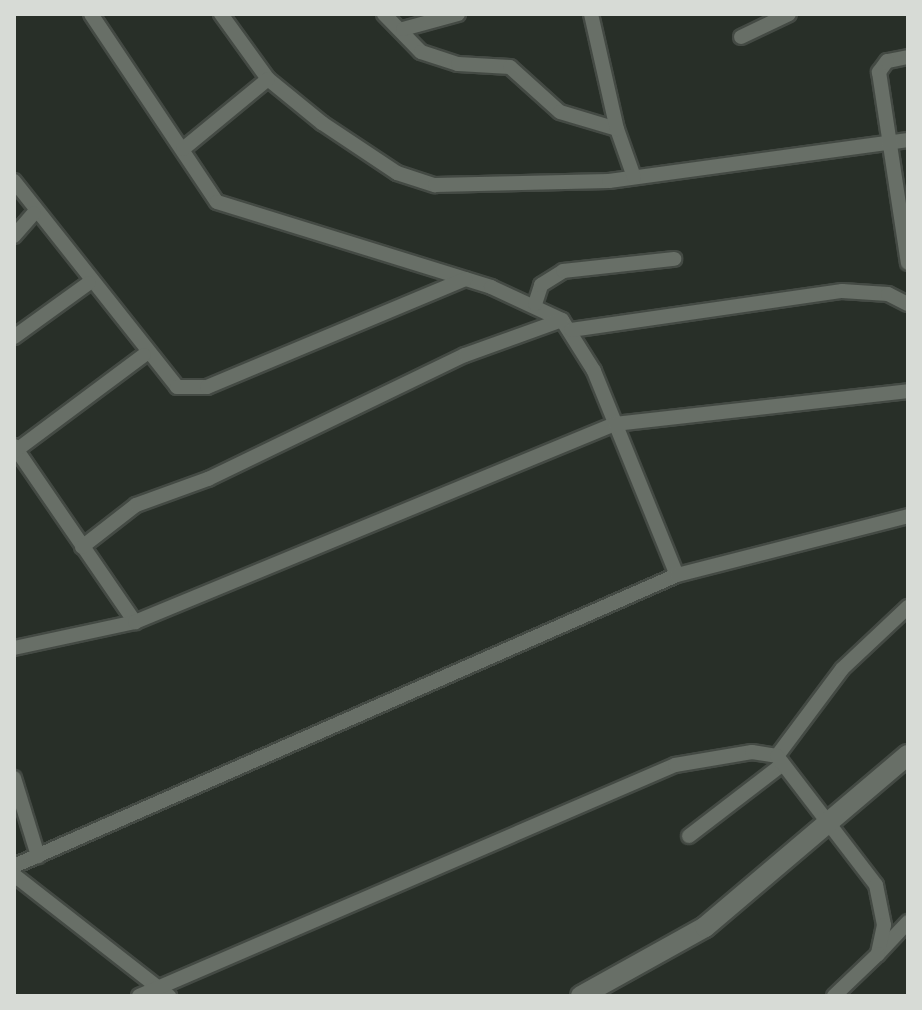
<!DOCTYPE html>
<style>
body{margin:0}
#map{position:relative;width:922px;height:1010px;overflow:hidden;background:#282f28;font-family:"Source Serif 4",serif}
div>[style]{position:absolute}
.roads{filter:drop-shadow(2px 0 #444a44) drop-shadow(-2px 0 #444a44) drop-shadow(0 2px #444a44) drop-shadow(0 -2px #444a44)}
.street>*{height:14px;margin:-7px;padding:0 7px;transform-origin:7px;border-radius:7px;background:#686f67}
.secondary>*{height:20px;margin:-10px;padding:0 10px;transform-origin:10px;border-radius:10px;background:#686f67}
span{translate:-50% -50%;white-space:nowrap;text-align:center;line-height:1.15;-webkit-text-stroke:6px #282f28;paint-order:stroke}
.frame{position:absolute;inset:0;border:16px solid #d7dbd6;pointer-events:none}
</style>
<div id="map">
<div class="roads">
<div class="street">
<i style="left:91px;top:14px;width:226px;rotate:56.2deg"></i>
<i style="left:217px;top:202px;width:287px;rotate:17.2deg"></i>
<i style="left:491px;top:287px;width:78px;rotate:24.9deg"></i>
<i style="left:562px;top:320px;width:60px;rotate:57.9deg"></i>
<i style="left:594px;top:371px;width:220px;rotate:67.9deg"></i>
<i style="left:221px;top:14px;width:80px;rotate:54.1deg"></i>
<i style="left:268px;top:79px;width:70px;rotate:39.2deg"></i>
<i style="left:322px;top:123px;width:90px;rotate:33.7deg"></i>
<i style="left:397px;top:173px;width:40px;rotate:18deg"></i>
<i style="left:435px;top:185px;width:174px;rotate:-1.3deg"></i>
<i style="left:609px;top:181px;width:302px;rotate:-7.8deg"></i>
<i style="left:384px;top:14px;width:53px;rotate:45.8deg"></i>
<i style="left:421px;top:52px;width:39px;rotate:18deg"></i>
<i style="left:458px;top:64px;width:52px;rotate:3.3deg"></i>
<i style="left:510px;top:67px;width:67px;rotate:42deg"></i>
<i style="left:560px;top:112px;width:59px;rotate:16.6deg"></i>
<i style="left:617px;top:129px;width:51px;rotate:70.5deg"></i>
<i style="left:591px;top:14px;width:118px;rotate:77.3deg"></i>
<i style="left:403px;top:29px;width:57px;rotate:-15.3deg"></i>
<i style="left:741px;top:37px;width:53px;rotate:-25.6deg"></i>
<i style="left:908px;top:57px;width:21px;rotate:169deg"></i>
<i style="left:887px;top:61px;width:14px;rotate:126deg"></i>
<i style="left:879px;top:72px;width:193px;rotate:81.4deg"></i>
<i style="left:183px;top:149px;width:110px;rotate:-39.5deg"></i>
<i style="left:14px;top:181px;width:263px;rotate:51.6deg"></i>
<i style="left:177px;top:387px;width:30px"></i>
<i style="left:207px;top:387px;width:280px;rotate:-22.7deg"></i>
<i style="left:14px;top:236px;width:30px;rotate:-49deg"></i>
<i style="left:535px;top:304px;width:20px;rotate:-72deg"></i>
<i style="left:541px;top:285px;width:26px;rotate:-32deg"></i>
<i style="left:563px;top:271px;width:112px;rotate:-6.2deg"></i>
<i style="left:571px;top:330px;width:274px;rotate:-8.2deg"></i>
<i style="left:842px;top:291px;width:46px;rotate:3.7deg"></i>
<i style="left:888px;top:294px;width:22px;rotate:27deg"></i>
<i style="left:14px;top:337px;width:92px;rotate:-35.8deg"></i>
<i style="left:14px;top:446px;width:214px;rotate:55.5deg"></i>
<i style="left:14px;top:452px;width:162px;rotate:-36.7deg"></i>
<i style="left:82px;top:547px;width:68px;rotate:-37.9deg"></i>
<i style="left:136px;top:505px;width:77px;rotate:-19.9deg"></i>
<i style="left:208px;top:479px;width:285px;rotate:-25.8deg"></i>
<i style="left:465px;top:355px;width:103px;rotate:-19.8deg"></i>
<i style="left:14px;top:648px;width:124px;rotate:-12.1deg"></i>
<i style="left:135px;top:622px;width:519px;rotate:-22.42deg"></i>
<i style="left:615px;top:424px;width:295px;rotate:-6.4deg"></i>
<i style="left:777px;top:756px;width:109px;rotate:-53.2deg"></i>
<i style="left:842px;top:669px;width:91px;rotate:-43.2deg"></i>
<i style="left:14px;top:778px;width:82px;rotate:72.9deg"></i>
<i style="left:689px;top:836px;width:118px;rotate:-37.5deg"></i>
<i style="left:14px;top:866px;width:724px;rotate:-23.7deg"></i>
<i style="left:677px;top:575px;width:238px;rotate:-14.3deg"></i>
<i style="left:14px;top:875px;width:197px;rotate:38deg"></i>
<i style="left:878px;top:954px;width:44px;rotate:-46.8deg"></i>
<i style="left:139px;top:996px;width:584px;rotate:-23.31deg"></i>
<i style="left:675px;top:765px;width:78px;rotate:-9.6deg"></i>
<i style="left:752px;top:752px;width:25px;rotate:9deg"></i>
<i style="left:777px;top:756px;width:163px;rotate:52.5deg"></i>
<i style="left:876px;top:885px;width:41px;rotate:78.7deg"></i>
<i style="left:884px;top:925px;width:30px;rotate:102deg"></i>
<i style="left:878px;top:954px;width:61px;rotate:136.3deg"></i>
</div>
<div class="secondary">
<i style="left:581px;top:996px;width:142px;rotate:-29.1deg"></i>
<i style="left:705px;top:927px;width:266px;rotate:-40.3deg"></i>
</div>
</div>
<div class="frame"></div>
</div>
